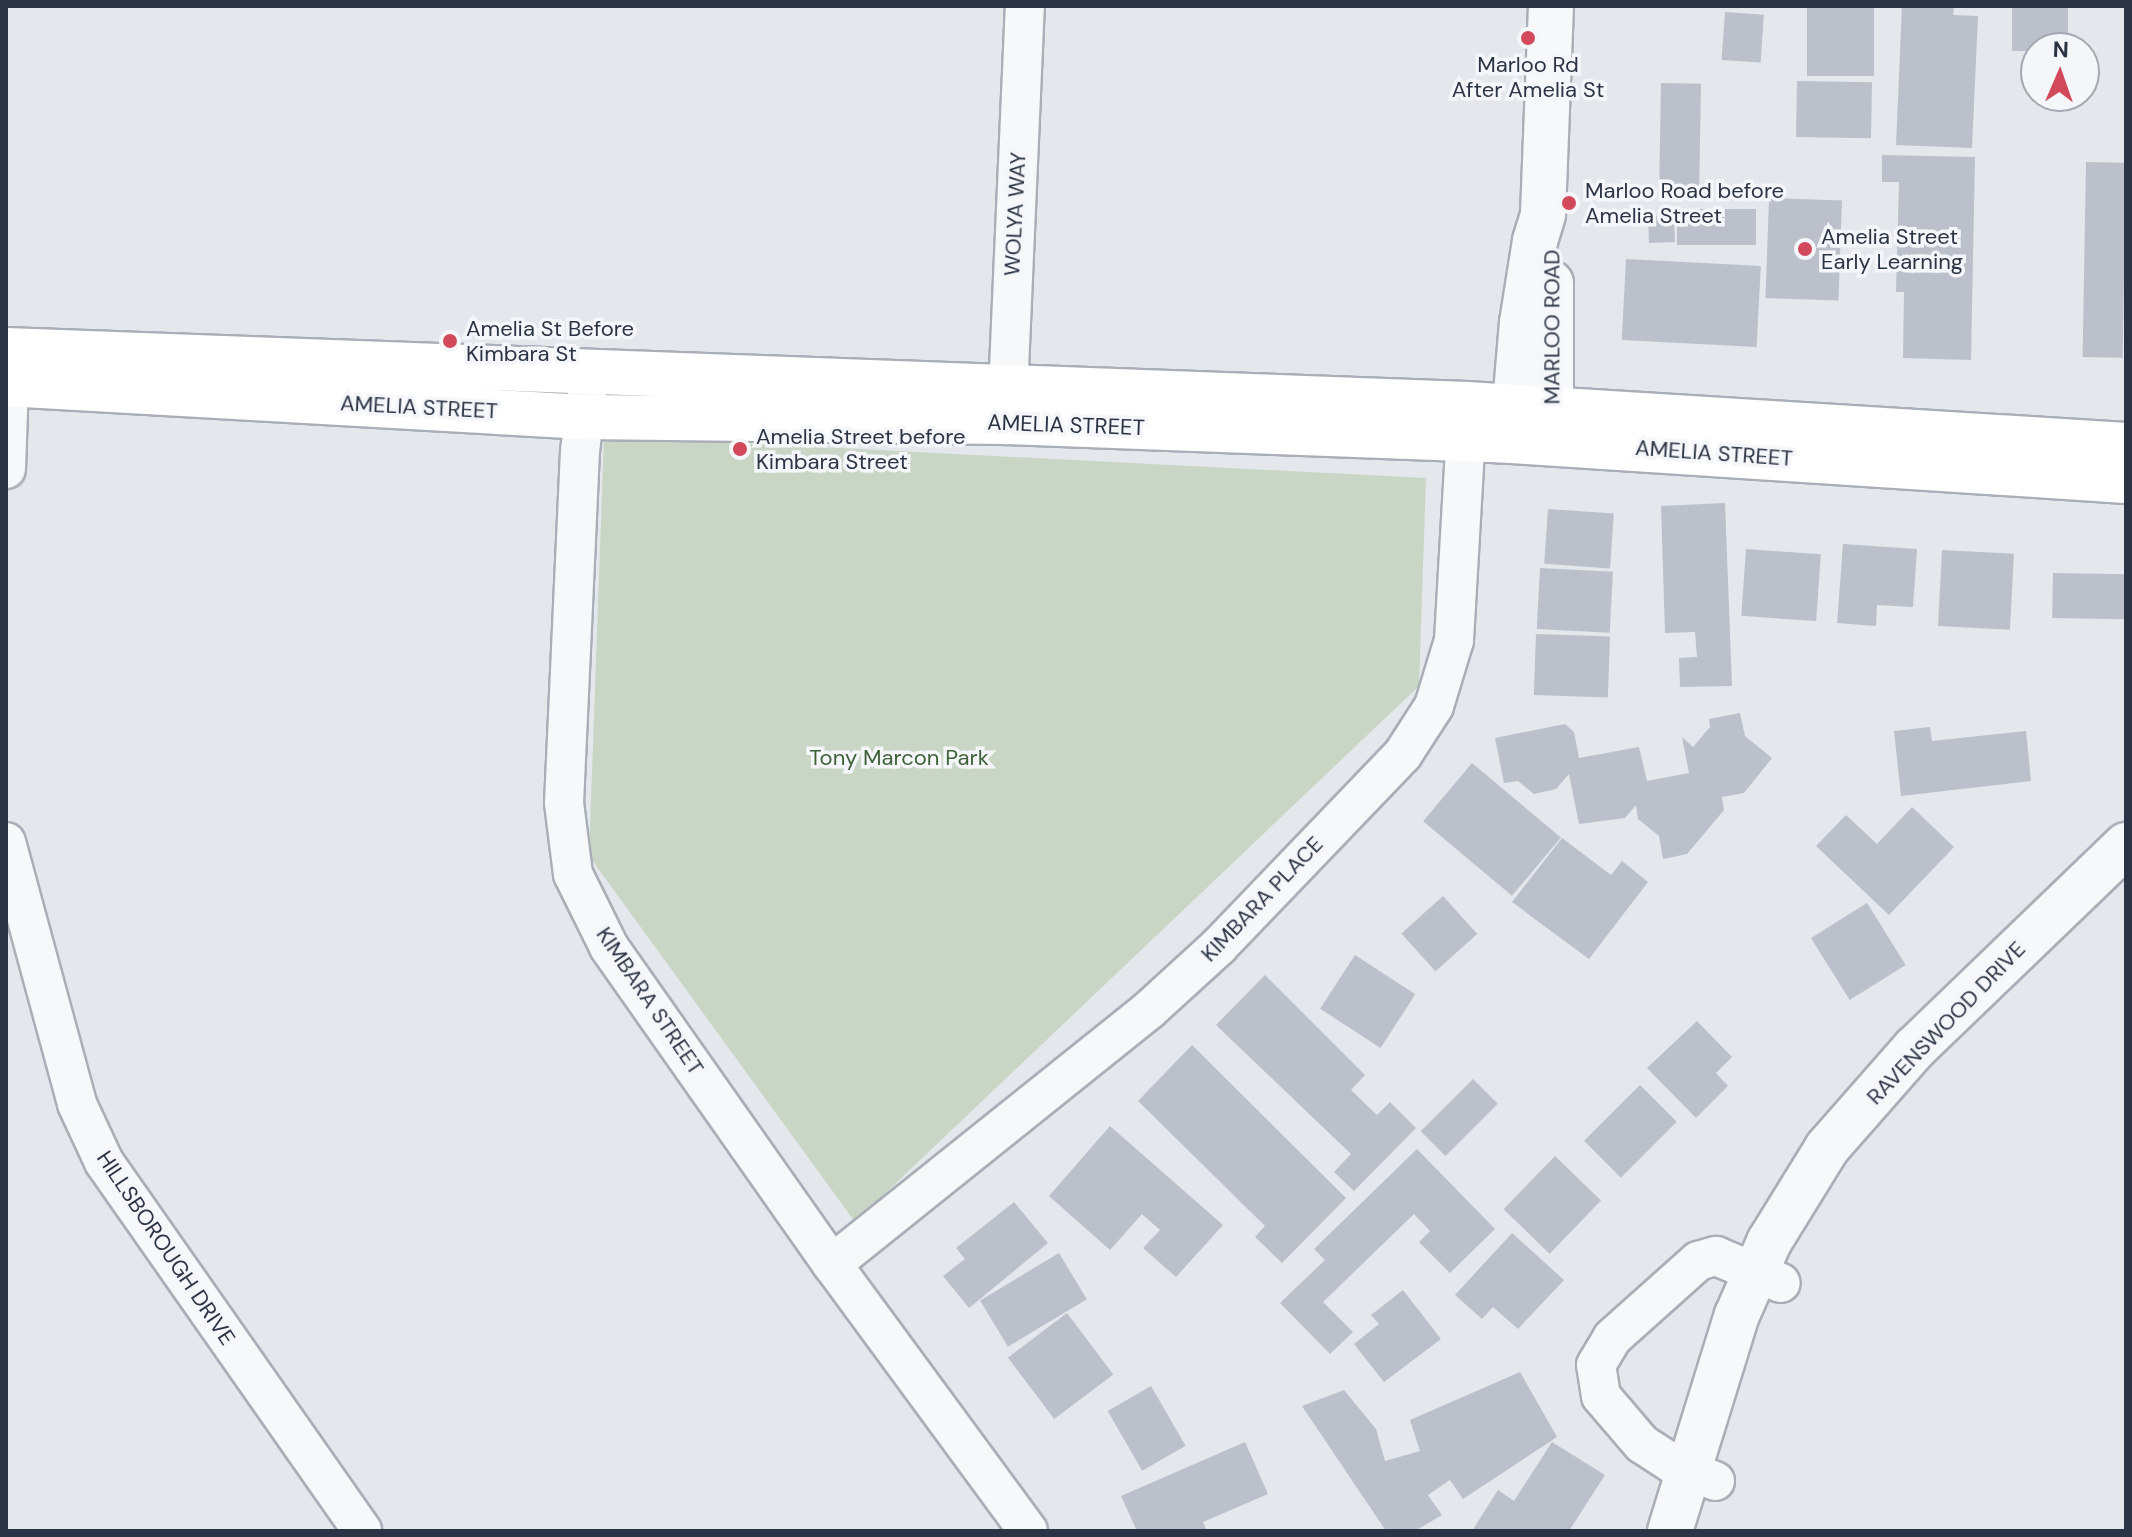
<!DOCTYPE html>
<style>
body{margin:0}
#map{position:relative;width:2132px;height:1537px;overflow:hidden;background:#e4e7ec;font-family:"DM Sans",sans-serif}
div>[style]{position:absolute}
.green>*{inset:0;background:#c9d6c5}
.building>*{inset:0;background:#bbc0ca;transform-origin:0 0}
.roads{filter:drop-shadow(2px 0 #a9aeb7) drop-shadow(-2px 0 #a9aeb7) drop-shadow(0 2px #a9aeb7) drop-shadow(0 -2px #a9aeb7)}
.minor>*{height:38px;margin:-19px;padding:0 19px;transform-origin:19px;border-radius:19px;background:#f7f8fa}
.tertiary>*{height:44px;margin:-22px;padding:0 22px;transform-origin:22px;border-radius:22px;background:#f7f8fa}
.primary>*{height:44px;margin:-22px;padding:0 22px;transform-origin:22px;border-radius:22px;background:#fff}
.dots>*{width:22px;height:22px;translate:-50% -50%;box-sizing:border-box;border:4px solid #f4f6f9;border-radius:50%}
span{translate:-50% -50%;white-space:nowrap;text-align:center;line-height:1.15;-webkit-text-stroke:7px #f4f6f9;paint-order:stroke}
.poi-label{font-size:22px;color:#2b3445}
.left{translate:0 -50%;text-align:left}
.street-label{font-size:22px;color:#2b3445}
.park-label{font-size:22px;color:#3f6138}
.frame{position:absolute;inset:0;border:8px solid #2b3445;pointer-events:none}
.north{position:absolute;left:2020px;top:32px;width:80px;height:80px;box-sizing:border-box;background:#f4f6f9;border:2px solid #a4a8b1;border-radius:50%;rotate:2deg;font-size:22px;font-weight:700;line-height:32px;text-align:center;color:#2b3445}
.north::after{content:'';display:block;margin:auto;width:28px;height:36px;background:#d1495b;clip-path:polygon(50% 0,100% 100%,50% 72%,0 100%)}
</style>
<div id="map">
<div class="green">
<i style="clip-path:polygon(604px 436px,1426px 478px,1419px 686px,855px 1222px,589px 856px)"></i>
</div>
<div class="building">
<i style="left:1807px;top:6px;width:67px;height:70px"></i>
<i style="clip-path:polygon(1902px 6px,1954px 6px,1953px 15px,1978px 16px,1972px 148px,1896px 145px)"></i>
<i style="left:2012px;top:6px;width:56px;height:45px"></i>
<i style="left:1725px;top:12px;width:39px;height:48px;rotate:4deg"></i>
<i style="left:1797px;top:81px;width:75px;height:56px;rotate:1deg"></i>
<i style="left:1661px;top:83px;width:40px;height:110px;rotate:1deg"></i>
<i style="clip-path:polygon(1882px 155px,1975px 157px,1971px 360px,1903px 358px,1904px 292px,1896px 292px,1899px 182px,1882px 182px)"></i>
<i style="left:2086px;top:162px;width:40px;height:195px;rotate:1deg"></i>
<i style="left:1769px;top:198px;width:73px;height:100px;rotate:2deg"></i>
<i style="left:1677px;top:209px;width:79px;height:36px"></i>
<i style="left:1674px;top:215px;width:27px;height:26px;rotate:88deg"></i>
<i style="left:1626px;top:259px;width:135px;height:81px;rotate:3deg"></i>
<i style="clip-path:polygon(1725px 503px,1732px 686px,1680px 687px,1679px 658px,1697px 657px,1695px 632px,1665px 633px,1661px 506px)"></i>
<i style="left:1548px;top:509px;width:66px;height:55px;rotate:4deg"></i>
<i style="clip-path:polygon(1843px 544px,1917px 549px,1913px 607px,1877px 605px,1876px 626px,1837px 623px)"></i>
<i style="left:1746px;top:549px;width:75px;height:67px;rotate:4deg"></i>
<i style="left:1942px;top:550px;width:72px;height:76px;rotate:3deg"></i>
<i style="left:1540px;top:568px;width:73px;height:61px;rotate:3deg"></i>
<i style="left:2053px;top:573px;width:73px;height:45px;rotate:1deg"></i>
<i style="left:1536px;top:634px;width:74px;height:61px;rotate:2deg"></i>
<i style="clip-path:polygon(1740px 713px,1745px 736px,1772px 758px,1744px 793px,1722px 797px,1724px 810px,1687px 854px,1663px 859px,1659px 836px,1638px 819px,1636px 805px,1625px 818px,1579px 824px,1569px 774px,1556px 789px,1534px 794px,1518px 781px,1504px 783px,1495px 738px,1565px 724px,1574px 732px,1579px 758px,1639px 747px,1647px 781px,1689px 773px,1682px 737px,1693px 747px,1710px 727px,1709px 719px)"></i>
<i style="clip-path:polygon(1930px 727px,1932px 741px,2026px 731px,2031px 781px,1901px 796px,1894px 731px)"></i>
<i style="left:1472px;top:763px;width:116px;height:76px;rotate:40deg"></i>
<i style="clip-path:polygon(1912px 807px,1954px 847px,1889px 915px,1816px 846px,1846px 815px,1877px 844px)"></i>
<i style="clip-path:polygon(1562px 838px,1611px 875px,1622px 861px,1648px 882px,1589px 959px,1512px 902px)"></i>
<i style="left:1443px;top:896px;width:51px;height:56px;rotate:48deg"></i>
<i style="left:1867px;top:903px;width:73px;height:66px;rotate:58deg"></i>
<i style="left:1355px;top:955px;width:72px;height:64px;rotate:33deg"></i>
<i style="clip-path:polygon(1265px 975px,1365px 1075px,1351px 1090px,1377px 1115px,1390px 1102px,1416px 1128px,1354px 1191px,1334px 1172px,1351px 1154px,1216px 1025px)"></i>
<i style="clip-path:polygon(1697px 1021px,1732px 1057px,1716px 1073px,1728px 1086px,1696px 1118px,1647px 1068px)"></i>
<i style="clip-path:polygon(1192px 1045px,1346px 1198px,1282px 1263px,1255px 1237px,1265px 1226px,1138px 1101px)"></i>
<i style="left:1473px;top:1079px;width:35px;height:74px;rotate:45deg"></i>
<i style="left:1640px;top:1085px;width:52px;height:79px;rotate:45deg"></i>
<i style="clip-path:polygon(1110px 1126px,1223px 1225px,1176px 1277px,1143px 1248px,1160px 1230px,1142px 1214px,1110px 1250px,1049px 1196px)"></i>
<i style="clip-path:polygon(1417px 1149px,1495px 1229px,1450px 1273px,1419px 1242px,1430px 1231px,1414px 1214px,1323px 1302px,1353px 1332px,1330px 1354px,1280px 1303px,1325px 1260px,1314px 1249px)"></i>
<i style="left:1555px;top:1156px;width:64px;height:74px;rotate:44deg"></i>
<i style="clip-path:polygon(1014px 1202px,1048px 1243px,969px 1308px,943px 1276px,965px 1259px,956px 1248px)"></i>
<i style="clip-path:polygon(1512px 1233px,1564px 1280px,1518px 1329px,1493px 1307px,1482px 1319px,1455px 1295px)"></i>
<i style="left:1059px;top:1253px;width:54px;height:92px;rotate:59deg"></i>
<i style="clip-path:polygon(1403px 1290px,1441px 1339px,1384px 1382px,1354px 1344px,1379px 1324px,1371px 1315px)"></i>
<i style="left:1067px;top:1313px;width:77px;height:74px;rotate:53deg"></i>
<i style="clip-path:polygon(1520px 1372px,1557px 1437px,1463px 1499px,1450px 1480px,1428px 1495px,1442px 1515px,1415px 1531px,1386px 1531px,1302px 1406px,1344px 1390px,1376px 1429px,1385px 1461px,1420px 1451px,1410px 1420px)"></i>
<i style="left:1151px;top:1386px;width:69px;height:50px;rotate:60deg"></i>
<i style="clip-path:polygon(1245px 1442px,1268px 1494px,1203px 1522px,1207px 1531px,1137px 1531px,1121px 1496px)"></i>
<i style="clip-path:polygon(1552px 1442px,1605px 1475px,1569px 1531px,1472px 1531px,1498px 1490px,1514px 1501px)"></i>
</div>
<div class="roads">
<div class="minor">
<i style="left:588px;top:386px;width:65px;rotate:97deg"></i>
<i style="left:580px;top:451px;width:352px;rotate:92.6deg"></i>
<i style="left:564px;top:803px;width:72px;rotate:82.8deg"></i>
<i style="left:573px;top:874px;width:81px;rotate:63.7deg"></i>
<i style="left:609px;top:947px;width:388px;rotate:54.9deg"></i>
<i style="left:832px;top:1264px;width:331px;rotate:53.7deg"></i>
<i style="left:1007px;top:415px;width:409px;rotate:-87.5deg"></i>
<i style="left:6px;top:469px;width:112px;rotate:-88deg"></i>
<i style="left:6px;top:842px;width:271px;rotate:74.8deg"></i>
<i style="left:77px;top:1104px;width:64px;rotate:65deg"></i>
<i style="left:104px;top:1162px;width:450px;rotate:55deg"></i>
<i style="left:832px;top:1264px;width:406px;rotate:-38.7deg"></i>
<i style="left:1149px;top:1010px;width:95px;rotate:-42.4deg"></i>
<i style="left:1219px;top:946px;width:266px;rotate:-46.2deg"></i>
<i style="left:1403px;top:754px;width:57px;rotate:-57.1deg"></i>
<i style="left:1434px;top:706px;width:69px;rotate:-73.1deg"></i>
<i style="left:1454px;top:640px;width:228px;rotate:-86.7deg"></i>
<i style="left:1715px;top:1481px;width:45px;rotate:-158deg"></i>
<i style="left:1673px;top:1464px;width:37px;rotate:-147deg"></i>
<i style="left:1642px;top:1444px;width:63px;rotate:-130.5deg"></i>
<i style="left:1601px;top:1396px;width:31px;rotate:-99deg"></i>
<i style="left:1596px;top:1365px;width:31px;rotate:-59deg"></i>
<i style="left:1612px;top:1338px;width:115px;rotate:-41.8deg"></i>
<i style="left:1698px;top:1261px;width:19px;rotate:-16deg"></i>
<i style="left:1716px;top:1256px;width:70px;rotate:22.6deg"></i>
</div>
<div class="tertiary">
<i style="left:1512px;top:441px;width:118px;rotate:-85.2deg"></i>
<i style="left:1522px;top:323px;width:83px;rotate:-81deg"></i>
<i style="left:1535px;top:241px;width:28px;rotate:-73deg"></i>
<i style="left:1543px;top:214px;width:208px;rotate:-87.8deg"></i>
<i style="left:1551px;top:442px;width:159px;rotate:-90deg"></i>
<i style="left:1670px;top:1531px;width:226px;rotate:-72.8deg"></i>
<i style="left:1737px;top:1315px;width:80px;rotate:-66.3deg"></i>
<i style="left:1769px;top:1242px;width:110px;rotate:-58.3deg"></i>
<i style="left:1827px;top:1148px;width:133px;rotate:-48.7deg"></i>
<i style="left:1915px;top:1048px;width:293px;rotate:-43.9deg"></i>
</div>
<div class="primary">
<i style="left:6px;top:350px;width:1462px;rotate:2.12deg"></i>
<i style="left:1467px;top:404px;width:660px;rotate:3.56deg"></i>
<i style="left:6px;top:384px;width:580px;rotate:3.26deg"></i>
<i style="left:585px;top:417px;width:422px;rotate:0.7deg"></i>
<i style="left:1007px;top:422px;width:505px;rotate:2.15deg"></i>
<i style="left:1512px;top:441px;width:615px;rotate:3.73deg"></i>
</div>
</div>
<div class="dots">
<i style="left:1528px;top:38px;background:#d1495b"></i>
<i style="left:1569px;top:203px;background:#d1495b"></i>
<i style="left:1805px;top:249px;background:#d1495b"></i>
<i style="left:450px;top:341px;background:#d1495b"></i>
<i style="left:740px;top:449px;background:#d1495b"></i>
</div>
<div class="poi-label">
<span style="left:1528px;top:77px">Marloo Rd<br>After Amelia St</span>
<span class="left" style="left:1585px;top:203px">Marloo Road before<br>Amelia Street</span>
<span class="left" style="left:1821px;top:249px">Amelia Street<br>Early Learning</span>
<span class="left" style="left:466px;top:341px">Amelia St Before<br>Kimbara St</span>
<span class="left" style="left:756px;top:449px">Amelia Street before<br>Kimbara Street</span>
</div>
<div class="street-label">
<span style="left:1015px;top:214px;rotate:-87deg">WOLYA WAY</span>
<span style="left:1552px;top:327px;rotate:-90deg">MARLOO ROAD</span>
<span style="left:419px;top:407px;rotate:3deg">AMELIA STREET</span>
<span style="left:1066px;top:425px;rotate:2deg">AMELIA STREET</span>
<span style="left:1714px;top:453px;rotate:4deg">AMELIA STREET</span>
<span style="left:1262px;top:899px;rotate:-46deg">KIMBARA PLACE</span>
<span style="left:650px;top:1001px;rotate:56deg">KIMBARA STREET</span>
<span style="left:1946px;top:1023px;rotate:-46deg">RAVENSWOOD DRIVE</span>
<span style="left:166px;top:1248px;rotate:56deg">HILLSBOROUGH DRIVE</span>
</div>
<div class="park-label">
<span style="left:899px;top:758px">Tony Marcon Park</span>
</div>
<div class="frame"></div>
<div class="north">N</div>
</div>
